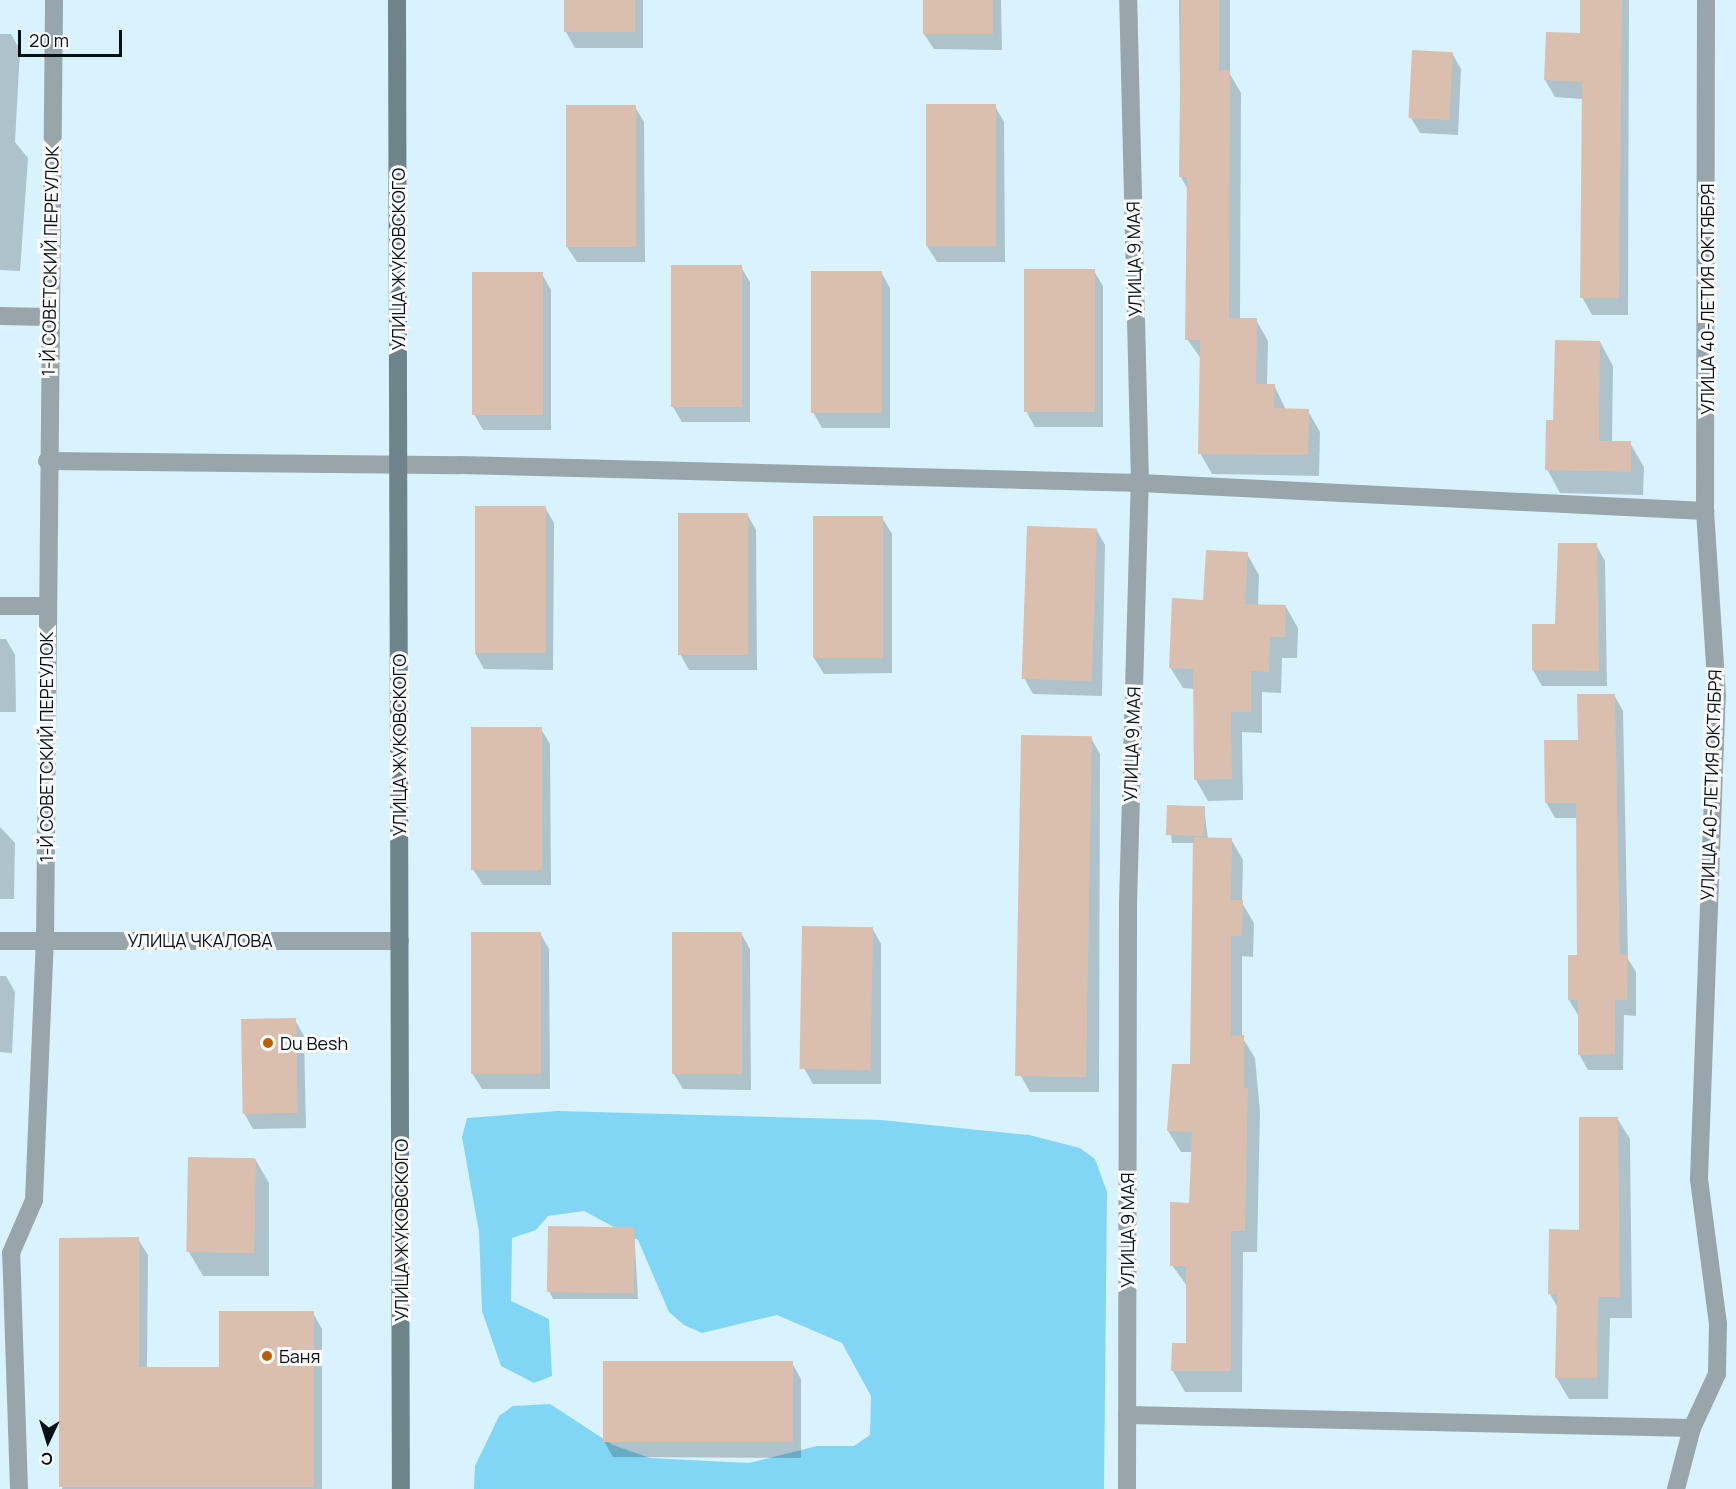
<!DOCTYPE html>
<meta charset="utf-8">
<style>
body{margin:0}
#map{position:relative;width:1736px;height:1489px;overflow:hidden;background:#d9f3fe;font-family:Manrope,sans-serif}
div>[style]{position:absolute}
.green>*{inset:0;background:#81d6f6}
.shadow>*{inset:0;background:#0003}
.building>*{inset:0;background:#dabfae;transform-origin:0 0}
.street>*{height:18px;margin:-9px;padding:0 9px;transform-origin:9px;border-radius:9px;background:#98a6ab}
.secondary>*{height:18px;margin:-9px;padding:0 9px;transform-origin:9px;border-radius:9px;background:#6f838b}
.dots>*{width:16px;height:16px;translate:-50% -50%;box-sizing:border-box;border:3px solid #fbfbfb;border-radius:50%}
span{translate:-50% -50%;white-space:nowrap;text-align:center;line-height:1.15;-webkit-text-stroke:6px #fbfbfb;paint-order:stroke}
.street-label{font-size:18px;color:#051014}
.poi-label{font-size:18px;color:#051014}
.left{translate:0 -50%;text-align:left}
.north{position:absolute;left:18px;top:1411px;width:60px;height:60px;-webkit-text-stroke:4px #fbfbfb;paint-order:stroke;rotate:184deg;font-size:16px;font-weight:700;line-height:24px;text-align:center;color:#051014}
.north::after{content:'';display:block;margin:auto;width:21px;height:27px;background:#051014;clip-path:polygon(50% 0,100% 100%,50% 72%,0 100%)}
.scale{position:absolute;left:18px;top:30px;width:104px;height:27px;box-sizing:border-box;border:3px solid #051014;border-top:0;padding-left:8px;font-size:18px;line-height:21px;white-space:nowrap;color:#051014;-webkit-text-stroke:4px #fbfbfb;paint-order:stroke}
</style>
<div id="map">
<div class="green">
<i style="clip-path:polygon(558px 1111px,881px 1120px,1029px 1135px,1080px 1148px,1095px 1159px,1107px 1192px,1104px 1489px,474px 1489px,475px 1466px,499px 1416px,513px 1406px,550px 1404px,613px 1445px,650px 1458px,749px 1463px,817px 1446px,854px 1446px,870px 1435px,871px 1396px,842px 1343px,777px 1315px,702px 1333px,684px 1325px,669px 1312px,638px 1240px,584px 1211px,548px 1216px,536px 1230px,512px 1238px,511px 1301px,549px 1319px,552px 1376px,534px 1383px,501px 1366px,482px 1311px,479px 1232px,462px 1137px,467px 1118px)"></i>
</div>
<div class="shadow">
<i style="clip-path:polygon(566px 0,643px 0,643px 48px,575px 48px,566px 32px)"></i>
<i style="clip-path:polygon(924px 0,1001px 0,1002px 50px,934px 49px,924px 34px)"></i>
<i style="clip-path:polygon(1179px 0,1230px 0,1230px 74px,1241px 93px,1240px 319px,1256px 320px,1268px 341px,1267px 385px,1274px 385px,1286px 410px,1308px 411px,1320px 432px,1319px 476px,1212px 474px,1200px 453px,1202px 360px,1187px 339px,1188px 190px,1181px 177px)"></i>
<i style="clip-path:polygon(1581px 0,1629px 0,1628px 315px,1592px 315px,1582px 297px,1583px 99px,1555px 97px,1545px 80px,1580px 35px)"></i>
<i style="clip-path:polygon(0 34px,11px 34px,20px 50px,15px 142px,28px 158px,20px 271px,0 270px)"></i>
<i style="clip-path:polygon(1452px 53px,1461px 69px,1458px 135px,1420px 133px,1411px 118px)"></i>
<i style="clip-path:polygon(995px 106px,1004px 122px,1005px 262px,937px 262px,927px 246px)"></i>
<i style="clip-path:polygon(635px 107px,644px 122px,645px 262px,577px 262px,567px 247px)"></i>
<i style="clip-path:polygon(741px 267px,750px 282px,750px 422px,682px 422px,673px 407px)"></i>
<i style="clip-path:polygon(1094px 271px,1103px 286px,1103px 427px,1035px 427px,1026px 411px)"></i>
<i style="clip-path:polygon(881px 272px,890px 288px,890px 428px,822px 428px,813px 412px)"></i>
<i style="clip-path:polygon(542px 274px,551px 290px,551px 430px,483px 430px,474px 414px)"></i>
<i style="clip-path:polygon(1600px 342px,1613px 366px,1612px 443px,1630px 443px,1644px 467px,1643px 495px,1560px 493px,1547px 469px,1555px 422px)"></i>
<i style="clip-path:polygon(476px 507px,545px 507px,554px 523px,553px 670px,484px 669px,475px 653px)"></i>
<i style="clip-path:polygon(747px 514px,756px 530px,757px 670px,689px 670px,680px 654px)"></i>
<i style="clip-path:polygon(882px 518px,892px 534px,892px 673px,824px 674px,814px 658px)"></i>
<i style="clip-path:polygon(1096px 529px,1105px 545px,1102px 696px,1033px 694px,1024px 678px)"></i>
<i style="clip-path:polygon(1596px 545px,1605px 561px,1607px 686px,1542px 686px,1533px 670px)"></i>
<i style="clip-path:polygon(1247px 554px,1259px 575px,1258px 606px,1286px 607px,1298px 628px,1297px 658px,1282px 658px,1281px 693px,1262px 692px,1262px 733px,1242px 732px,1243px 800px,1208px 801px,1196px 780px,1195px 689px,1183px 688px,1170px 667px,1205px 601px)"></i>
<i style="clip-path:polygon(0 639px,6px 639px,15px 655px,16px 712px,0 712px)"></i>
<i style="clip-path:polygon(1614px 695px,1623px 711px,1628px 959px,1636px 972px,1636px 1016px,1624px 1015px,1623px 1070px,1588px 1070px,1579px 1054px,1578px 1015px,1569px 1000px,1579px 957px,1578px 818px,1555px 818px,1546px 802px,1579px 742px)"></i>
<i style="clip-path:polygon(541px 729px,550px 744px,551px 885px,483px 885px,473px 869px)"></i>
<i style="clip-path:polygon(1023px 736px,1091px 738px,1100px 754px,1099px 1092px,1030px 1092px,1021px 1076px)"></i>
<i style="clip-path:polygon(1168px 806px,1204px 807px,1208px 839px,1231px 839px,1243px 860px,1242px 903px,1254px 923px,1253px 957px,1242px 956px,1242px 1037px,1255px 1058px,1260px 1111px,1257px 1252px,1243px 1252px,1242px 1392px,1185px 1392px,1173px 1371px,1187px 1345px,1187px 1286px,1172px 1265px,1191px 1204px,1193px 1152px,1181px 1152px,1168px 1131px,1192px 1066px,1194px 843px,1172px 843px)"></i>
<i style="clip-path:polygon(0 827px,15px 843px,14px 899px,0 899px)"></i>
<i style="clip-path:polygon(872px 928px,881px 944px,881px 1084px,813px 1084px,804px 1068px)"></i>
<i style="clip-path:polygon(540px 933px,549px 949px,550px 1089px,482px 1089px,472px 1073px)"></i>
<i style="clip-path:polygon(741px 933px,750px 949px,751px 1090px,683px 1089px,674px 1074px)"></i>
<i style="clip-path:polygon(0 976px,6px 976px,15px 992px,12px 1053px,0 1052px)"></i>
<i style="clip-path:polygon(295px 1020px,304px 1036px,306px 1128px,253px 1129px,244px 1113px)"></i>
<i style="clip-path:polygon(1617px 1118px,1630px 1139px,1632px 1318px,1610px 1318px,1608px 1399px,1569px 1399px,1556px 1377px,1558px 1308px,1550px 1294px,1581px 1231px)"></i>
<i style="clip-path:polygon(255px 1159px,269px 1183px,269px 1276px,203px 1276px,189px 1252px)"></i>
<i style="clip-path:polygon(634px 1228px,638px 1299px,553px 1299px,549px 1291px)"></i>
<i style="clip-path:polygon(138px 1239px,148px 1255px,147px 1368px,221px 1368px,313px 1313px,322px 1329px,322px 1489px,62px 1489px)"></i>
<i style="clip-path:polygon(792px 1363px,801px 1379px,801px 1458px,613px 1457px,604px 1441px)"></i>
</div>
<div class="building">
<i style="left:564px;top:0;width:71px;height:32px"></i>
<i style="left:923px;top:0;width:70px;height:34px"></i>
<i style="clip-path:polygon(1181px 0,1219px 0,1219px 70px,1230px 70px,1229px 318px,1257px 318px,1256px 384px,1275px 384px,1274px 408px,1309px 409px,1308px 455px,1198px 454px,1200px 340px,1185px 340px,1187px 177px,1179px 177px)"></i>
<i style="clip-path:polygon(1580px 0,1622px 0,1619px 298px,1580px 298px,1582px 82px,1544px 80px,1546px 32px,1580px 33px)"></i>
<i style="left:1412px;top:50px;width:41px;height:68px;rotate:3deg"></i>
<i style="left:996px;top:104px;width:142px;height:70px;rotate:90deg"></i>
<i style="left:566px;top:105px;width:70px;height:142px"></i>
<i style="left:671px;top:265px;width:71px;height:142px"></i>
<i style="left:1024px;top:269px;width:71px;height:143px"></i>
<i style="left:811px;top:271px;width:71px;height:142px"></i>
<i style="left:543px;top:272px;width:143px;height:71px;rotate:90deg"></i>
<i style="clip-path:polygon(1555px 340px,1600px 341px,1599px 441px,1631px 441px,1631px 472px,1545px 470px,1546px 420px,1553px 420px)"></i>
<i style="left:475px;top:506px;width:71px;height:147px"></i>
<i style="left:678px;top:513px;width:70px;height:142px"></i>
<i style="left:883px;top:516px;width:142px;height:70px;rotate:90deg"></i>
<i style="left:1027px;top:526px;width:70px;height:153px;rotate:2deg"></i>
<i style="clip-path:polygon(1558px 543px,1597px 543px,1599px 671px,1532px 670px,1532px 624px,1555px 624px)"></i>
<i style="clip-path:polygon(1206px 550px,1248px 552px,1245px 604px,1286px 605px,1285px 637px,1270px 637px,1269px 672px,1251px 671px,1251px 712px,1231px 712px,1232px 779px,1194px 780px,1193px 669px,1169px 668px,1172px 598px,1203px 600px)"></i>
<i style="clip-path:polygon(1577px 694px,1615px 694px,1620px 955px,1628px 955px,1627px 1000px,1615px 1000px,1615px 1054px,1578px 1055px,1578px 1000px,1568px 1000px,1568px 955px,1577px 955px,1576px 803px,1545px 803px,1544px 740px,1578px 740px)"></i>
<i style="left:471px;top:727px;width:71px;height:143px"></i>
<i style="left:1021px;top:735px;width:71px;height:341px;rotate:1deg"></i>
<i style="left:1167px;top:805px;width:38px;height:30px;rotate:2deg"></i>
<i style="clip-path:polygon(1193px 837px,1232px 838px,1231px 900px,1243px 900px,1242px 936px,1231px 936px,1231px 1036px,1244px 1035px,1244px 1088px,1248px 1088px,1245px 1231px,1231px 1231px,1231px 1371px,1171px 1371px,1172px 1343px,1186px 1343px,1186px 1266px,1170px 1266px,1170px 1202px,1189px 1203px,1192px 1132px,1167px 1131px,1172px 1064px,1190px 1064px)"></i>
<i style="left:802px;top:926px;width:71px;height:143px;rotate:1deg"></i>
<i style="left:471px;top:932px;width:70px;height:142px"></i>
<i style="left:672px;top:932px;width:70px;height:142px"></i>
<i style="left:296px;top:1018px;width:95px;height:55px;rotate:89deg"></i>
<i style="clip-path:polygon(1579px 1117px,1618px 1117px,1620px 1297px,1598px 1297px,1597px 1378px,1555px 1378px,1557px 1294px,1548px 1294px,1549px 1229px,1579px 1230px)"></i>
<i style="left:188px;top:1157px;width:68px;height:95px;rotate:1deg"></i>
<i style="left:548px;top:1226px;width:87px;height:66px;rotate:1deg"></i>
<i style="clip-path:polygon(139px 1237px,139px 1367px,219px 1367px,219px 1311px,314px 1311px,314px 1487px,59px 1487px,59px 1238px)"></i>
<i style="left:603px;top:1361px;width:190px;height:81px"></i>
</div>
<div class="street">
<i style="left:0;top:316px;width:48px;rotate:1.2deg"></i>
<i style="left:47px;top:461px;width:412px;rotate:0.6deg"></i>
<i style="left:459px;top:465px;width:681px;rotate:1.51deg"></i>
<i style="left:1140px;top:483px;width:566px;rotate:2.84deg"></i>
<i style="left:0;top:606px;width:46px"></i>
<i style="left:0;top:941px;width:400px"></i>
<i style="left:1127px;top:1415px;width:565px;rotate:1.32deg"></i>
<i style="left:19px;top:1489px;width:236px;rotate:-91.9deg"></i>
<i style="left:11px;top:1253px;width:58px;rotate:-66.5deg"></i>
<i style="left:34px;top:1200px;width:259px;rotate:-87.6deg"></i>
<i style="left:45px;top:941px;width:941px;rotate:-89.45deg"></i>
<i style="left:1127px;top:1489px;width:585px;rotate:-89.9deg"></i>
<i style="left:1128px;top:904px;width:421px;rotate:-88.4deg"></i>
<i style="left:1140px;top:483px;width:483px;rotate:-91.4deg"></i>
<i style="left:1676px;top:1489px;width:63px;rotate:-75.3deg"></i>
<i style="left:1692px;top:1428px;width:60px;rotate:-65.2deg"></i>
<i style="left:1717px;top:1374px;width:50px;rotate:-88.9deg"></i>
<i style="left:1718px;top:1324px;width:146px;rotate:-97.5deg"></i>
<i style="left:1699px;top:1179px;width:483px;rotate:-87.9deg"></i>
<i style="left:1717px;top:696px;width:185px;rotate:-93.7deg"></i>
<i style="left:1705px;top:511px;width:511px;rotate:-89.89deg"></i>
</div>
<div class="secondary">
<i style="left:397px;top:0;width:1489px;rotate:89.85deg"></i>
</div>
<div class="dots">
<i style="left:268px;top:1043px;background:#ba5f03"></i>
<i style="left:267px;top:1356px;background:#ba5f03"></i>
</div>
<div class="street-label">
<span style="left:398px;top:259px;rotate:-90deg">УЛИЦА ЖУКОВСКОГО</span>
<span style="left:1134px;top:259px;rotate:-91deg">УЛИЦА 9 МАЯ</span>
<span style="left:50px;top:261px;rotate:-89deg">1-Й СОВЕТСКИЙ ПЕРЕУЛОК</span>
<span style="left:1707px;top:299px;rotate:-90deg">УЛИЦА 40-ЛЕТИЯ ОКТЯБРЯ</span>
<span style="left:1132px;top:744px;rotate:-88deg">УЛИЦА 9 МАЯ</span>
<span style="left:399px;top:745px;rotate:-90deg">УЛИЦА ЖУКОВСКОГО</span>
<span style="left:46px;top:747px;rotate:-90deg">1-Й СОВЕТСКИЙ ПЕРЕУЛОК</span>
<span style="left:1711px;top:785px;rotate:-88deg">УЛИЦА 40-ЛЕТИЯ ОКТЯБРЯ</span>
<span style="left:200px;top:940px">УЛИЦА ЧКАЛОВА</span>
<span style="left:401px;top:1230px;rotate:-90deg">УЛИЦА ЖУКОВСКОГО</span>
<span style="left:1127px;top:1230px;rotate:-90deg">УЛИЦА 9 МАЯ</span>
</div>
<div class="poi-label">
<span class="left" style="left:280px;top:1043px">Du Besh</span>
<span class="left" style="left:279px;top:1356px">Баня</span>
</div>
<div class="north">С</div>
<div class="scale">20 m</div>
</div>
